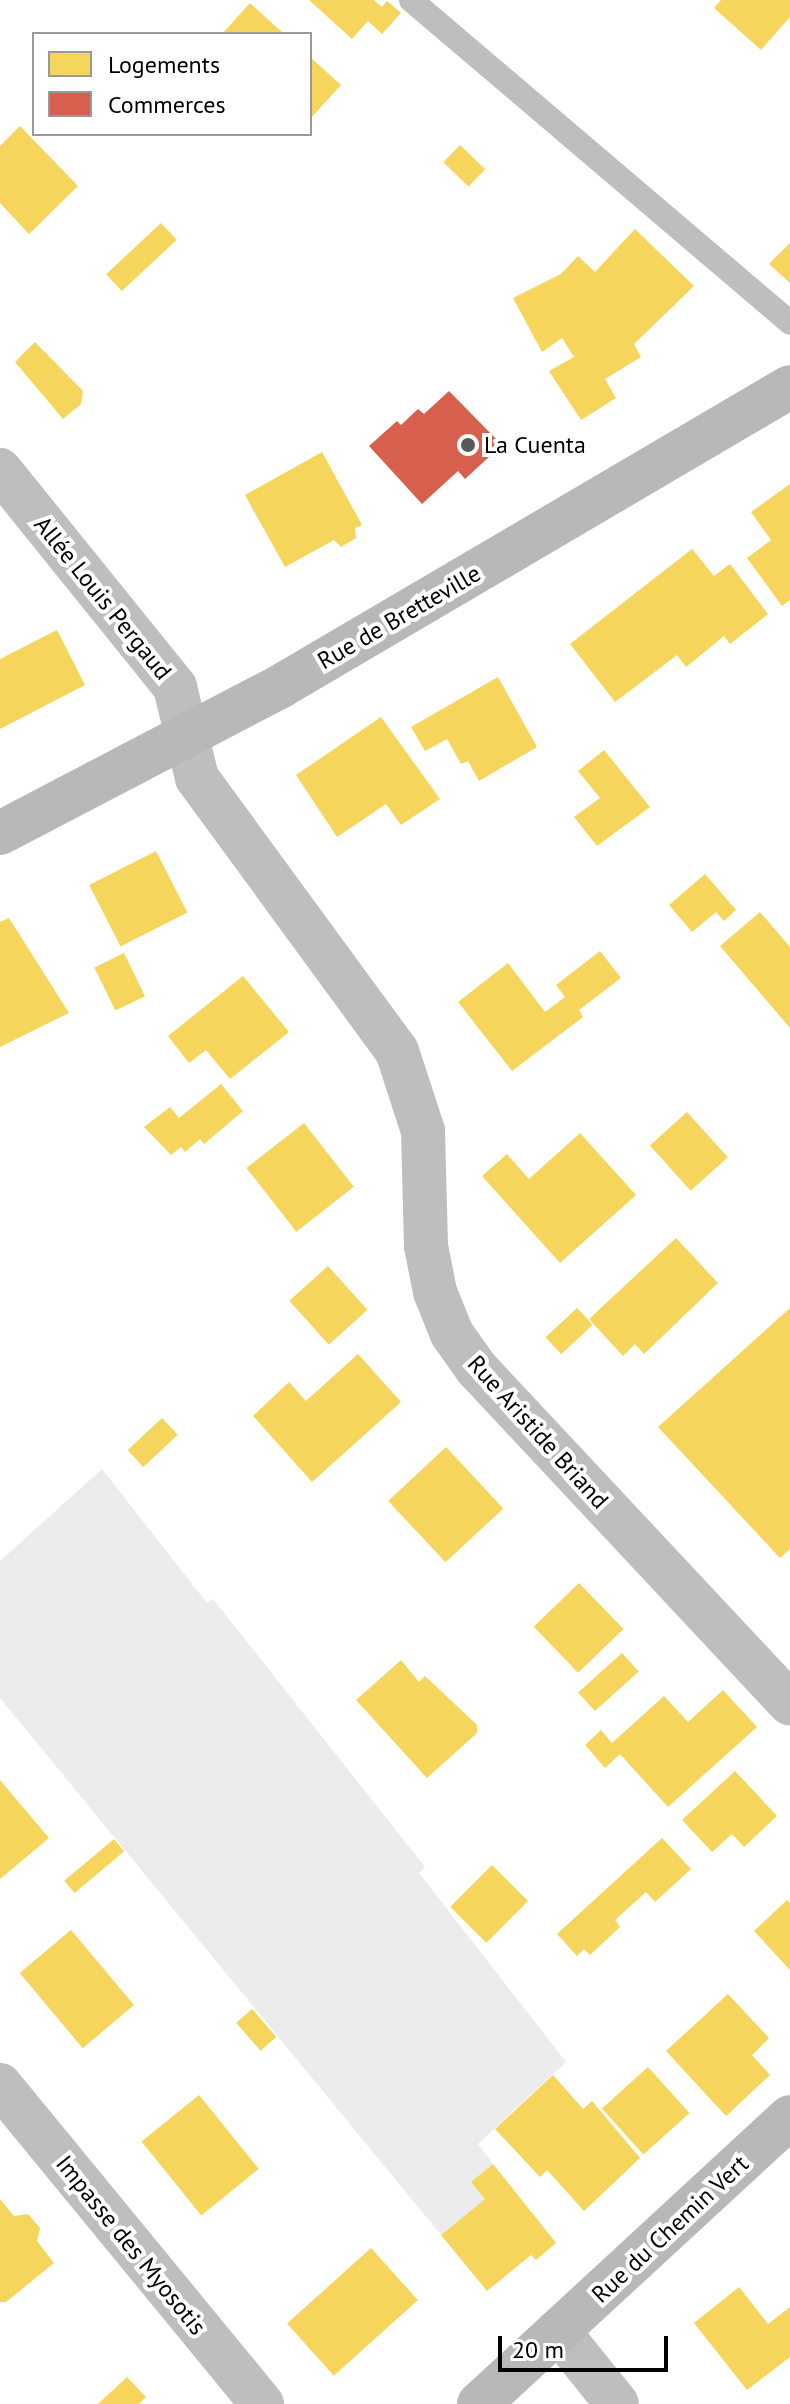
<!DOCTYPE html>
<meta charset="utf-8">
<style>
body{margin:0}
#map{position:relative;width:790px;height:2404px;overflow:hidden;background:#fff;font-family:"PT Sans",sans-serif}
div>[style]{position:absolute}
.green>*{inset:0;background:#ececec}
.homes>*{inset:0;background:#f6d55c;transform-origin:0 0}
.shops>*{inset:0;background:#d6604d}
.lane>*{height:24px;margin:-12px;padding:0 12px;transform-origin:12px;border-radius:12px;background:#bebebe}
.street>*{height:44px;margin:-22px;padding:0 22px;transform-origin:22px;border-radius:22px;background:#bebebe}
.secondary>*{height:44px;margin:-22px;padding:0 22px;transform-origin:22px;border-radius:22px;background:#b8b8b8}
.dots>*{width:22px;height:22px;translate:-50% -50%;box-sizing:border-box;border:4px solid #fff;border-radius:50%}
span{translate:-50% -50%;white-space:nowrap;text-align:center;line-height:1.15;-webkit-text-stroke:8px #fff;paint-order:stroke}
.poi-label{font-size:24px;color:#000}
.left{translate:0 -50%;text-align:left}
.street-label{font-size:24px;color:#000}
.legend{position:absolute;left:32px;top:32px;width:280px;height:104px;box-sizing:border-box;background:#fff;border:2px solid #999;margin:0;padding:10px 14px;list-style:none;font-size:24px;color:#000}
.legend li{display:flex;align-items:center;gap:16px;height:40px}
.legend b{width:40px;border:2px solid #999}
.scale{position:absolute;left:498px;top:2336px;width:170px;height:36px;box-sizing:border-box;border:4px solid #000;border-top:0;padding-left:10px;font-size:24px;line-height:28px;white-space:nowrap;color:#000;-webkit-text-stroke:6px #fff;paint-order:stroke}
</style>
<div id="map">
<div class="green">
<i style="clip-path:polygon(102px 1469px,207px 1603px,213px 1599px,425px 1867px,419px 1873px,566px 2062px,478px 2144px,493px 2164px,471px 2182px,485px 2199px,441px 2235px,0 1698px,0 1561px)"></i>
</div>
<div class="homes">
<i style="clip-path:polygon(309px 0,374px 0,382px 7px,387px 1px,401px 13px,382px 34px,368px 21px,352px 39px)"></i>
<i style="clip-path:polygon(721px 0,790px 0,790px 17px,761px 50px,714px 8px)"></i>
<i style="clip-path:polygon(250px 3px,284px 34px,222px 34px)"></i>
<i style="clip-path:polygon(310px 57px,341px 85px,310px 119px)"></i>
<i style="clip-path:polygon(20px 126px,78px 186px,29px 234px,0 203px,0 146px)"></i>
<i style="left:460px;top:145px;width:35px;height:24px;rotate:44deg"></i>
<i style="left:161px;top:223px;width:23px;height:75px;rotate:47deg"></i>
<i style="clip-path:polygon(635px 229px,694px 286px,634px 344px,641px 357px,605px 379px,616px 398px,581px 420px,549px 371px,574px 357px,562px 338px,542px 352px,513px 298px,561px 274px,578px 256px,595px 272px)"></i>
<i style="clip-path:polygon(790px 243px,790px 283px,769px 264px)"></i>
<i style="clip-path:polygon(35px 342px,83px 391px,81px 404px,63px 419px,15px 362px)"></i>
<i style="clip-path:polygon(322px 452px,362px 525px,355px 528px,356px 538px,341px 547px,334px 540px,285px 567px,245px 495px)"></i>
<i style="clip-path:polygon(790px 484px,790px 600px,782px 606px,747px 558px,771px 540px,751px 512px)"></i>
<i style="clip-path:polygon(692px 549px,714px 576px,730px 564px,768px 614px,730px 644px,724px 636px,686px 667px,677px 655px,615px 702px,570px 644px)"></i>
<i style="clip-path:polygon(57px 630px,85px 685px,0 729px,0 659px)"></i>
<i style="clip-path:polygon(498px 677px,537px 747px,479px 781px,468px 761px,461px 764px,447px 739px,425px 751px,411px 727px)"></i>
<i style="clip-path:polygon(381px 717px,440px 799px,401px 825px,386px 804px,337px 837px,296px 775px)"></i>
<i style="clip-path:polygon(604px 750px,650px 807px,597px 846px,574px 817px,600px 798px,578px 771px)"></i>
<i style="left:156px;top:851px;width:69px;height:75px;rotate:63deg"></i>
<i style="clip-path:polygon(705px 874px,736px 910px,724px 921px,716px 912px,692px 932px,669px 905px)"></i>
<i style="clip-path:polygon(760px 912px,790px 947px,790px 1028px,720px 946px)"></i>
<i style="clip-path:polygon(9px 918px,69px 1013px,0 1047px,0 922px)"></i>
<i style="clip-path:polygon(600px 951px,621px 978px,579px 1010px,583px 1017px,512px 1071px,458px 1002px,508px 963px,545px 1012px,565px 997px,556px 985px)"></i>
<i style="left:124px;top:953px;width:48px;height:33px;rotate:64deg"></i>
<i style="clip-path:polygon(243px 976px,289px 1032px,230px 1079px,206px 1050px,189px 1063px,168px 1036px)"></i>
<i style="clip-path:polygon(221px 1084px,243px 1111px,204px 1144px,200px 1139px,185px 1152px,181px 1147px,171px 1155px,144px 1127px,170px 1107px,179px 1118px)"></i>
<i style="left:687px;top:1112px;width:61px;height:50px;rotate:48deg"></i>
<i style="left:304px;top:1123px;width:81px;height:73px;rotate:52deg"></i>
<i style="clip-path:polygon(580px 1133px,636px 1195px,560px 1263px,482px 1176px,507px 1154px,529px 1179px)"></i>
<i style="clip-path:polygon(676px 1238px,718px 1283px,644px 1354px,635px 1344px,623px 1356px,589px 1319px)"></i>
<i style="left:328px;top:1266px;width:59px;height:52px;rotate:48deg"></i>
<i style="left:577px;top:1308px;width:23px;height:43px;rotate:47deg"></i>
<i style="clip-path:polygon(790px 1308px,790px 1549px,780px 1558px,658px 1427px)"></i>
<i style="clip-path:polygon(358px 1354px,401px 1402px,312px 1482px,253px 1416px,289px 1382px,306px 1401px)"></i>
<i style="left:162px;top:1418px;width:23px;height:47px;rotate:47deg"></i>
<i style="left:446px;top:1447px;width:84px;height:79px;rotate:47deg"></i>
<i style="left:579px;top:1583px;width:64px;height:63px;rotate:46deg"></i>
<i style="left:622px;top:1653px;width:25px;height:59px;rotate:48deg"></i>
<i style="clip-path:polygon(401px 1660px,419px 1682px,425px 1676px,477px 1725px,477px 1733px,427px 1778px,356px 1700px)"></i>
<i style="clip-path:polygon(723px 1690px,757px 1727px,668px 1807px,620px 1754px,605px 1768px,585px 1745px,601px 1730px,612px 1743px,664px 1696px,688px 1722px)"></i>
<i style="clip-path:polygon(735px 1771px,777px 1816px,744px 1847px,732px 1834px,712px 1852px,682px 1820px)"></i>
<i style="clip-path:polygon(0 1780px,49px 1838px,0 1879px)"></i>
<i style="clip-path:polygon(662px 1838px,691px 1869px,655px 1902px,646px 1892px,615px 1920px,620px 1927px,590px 1955px,584px 1949px,577px 1956px,557px 1934px)"></i>
<i style="left:114px;top:1839px;width:16px;height:65px;rotate:50deg"></i>
<i style="left:492px;top:1865px;width:51px;height:59px;rotate:45deg"></i>
<i style="clip-path:polygon(787px 1900px,790px 1903px,790px 1970px,754px 1931px)"></i>
<i style="left:71px;top:1930px;width:98px;height:67px;rotate:50deg"></i>
<i style="clip-path:polygon(728px 1994px,769px 2038px,752px 2055px,770px 2075px,726px 2116px,666px 2051px)"></i>
<i style="left:252px;top:2009px;width:37px;height:21px;rotate:49deg"></i>
<i style="left:648px;top:2067px;width:62px;height:62px;rotate:48deg"></i>
<i style="clip-path:polygon(553px 2075px,583px 2109px,592px 2101px,640px 2158px,584px 2211px,547px 2170px,540px 2177px,495px 2129px)"></i>
<i style="left:199px;top:2095px;width:95px;height:74px;rotate:51deg"></i>
<i style="clip-path:polygon(493px 2164px,556px 2243px,536px 2260px,531px 2255px,487px 2291px,441px 2235px,485px 2199px,471px 2182px)"></i>
<i style="clip-path:polygon(0 2199px,14px 2216px,28px 2214px,40px 2228px,37px 2241px,54px 2263px,6px 2302px,0 2302px)"></i>
<i style="left:371px;top:2248px;width:70px;height:113px;rotate:48deg"></i>
<i style="clip-path:polygon(739px 2287px,768px 2324px,790px 2307px,790px 2357px,747px 2390px,694px 2323px)"></i>
<i style="clip-path:polygon(127px 2377px,146px 2397px,139px 2404px,98px 2404px)"></i>
</div>
<div class="shops">
<i style="clip-path:polygon(449px 391px,502px 445px,465px 479px,458px 471px,422px 504px,369px 446px,397px 421px,401px 425px,418px 409px,424px 414px)"></i>
</div>
<div class="lane">
<i style="left:411px;top:0;width:498px;rotate:40.4deg"></i>
</div>
<div class="street">
<i style="left:0;top:470px;width:279px;rotate:51.1deg"></i>
<i style="left:175px;top:687px;width:94px;rotate:76.4deg"></i>
<i style="left:197px;top:778px;width:338px;rotate:53.8deg"></i>
<i style="left:397px;top:1051px;width:84px;rotate:72deg"></i>
<i style="left:423px;top:1131px;width:115px;rotate:88.5deg"></i>
<i style="left:426px;top:1246px;width:47px;rotate:78.9deg"></i>
<i style="left:435px;top:1292px;width:45px;rotate:68deg"></i>
<i style="left:452px;top:1334px;width:43px;rotate:54.5deg"></i>
<i style="left:477px;top:1369px;width:458px;rotate:46.9deg"></i>
<i style="left:0;top:2085px;width:413px;rotate:50.6deg"></i>
<i style="left:559px;top:2332px;width:92px;rotate:51.1deg"></i>
</div>
<div class="secondary">
<i style="left:0;top:833px;width:317px;rotate:-27.6deg"></i>
<i style="left:281px;top:686px;width:590px;rotate:-30.43deg"></i>
<i style="left:479px;top:2404px;width:423px;rotate:-42.7deg"></i>
</div>
<div class="dots">
<i style="left:468px;top:445px;background:#595959"></i>
</div>
<div class="poi-label">
<span class="left" style="left:484px;top:445px">La Cuenta</span>
</div>
<div class="street-label">
<span style="left:103px;top:598px;rotate:51deg">Allée Louis Pergaud</span>
<span style="left:399px;top:617px;rotate:-30deg">Rue de Bretteville</span>
<span style="left:538px;top:1432px;rotate:48deg">Rue Aristide Briand</span>
<span style="left:670px;top:2229px;rotate:-43deg">Rue du Chemin Vert</span>
<span style="left:131px;top:2245px;rotate:51deg">Impasse des Myosotis</span>
</div>
<ul class="legend">
<li><b style="height:22px;background:#f6d55c"></b>Logements</li>
<li><b style="height:22px;background:#d6604d"></b>Commerces</li>
</ul>
<div class="scale">20 m</div>
</div>
